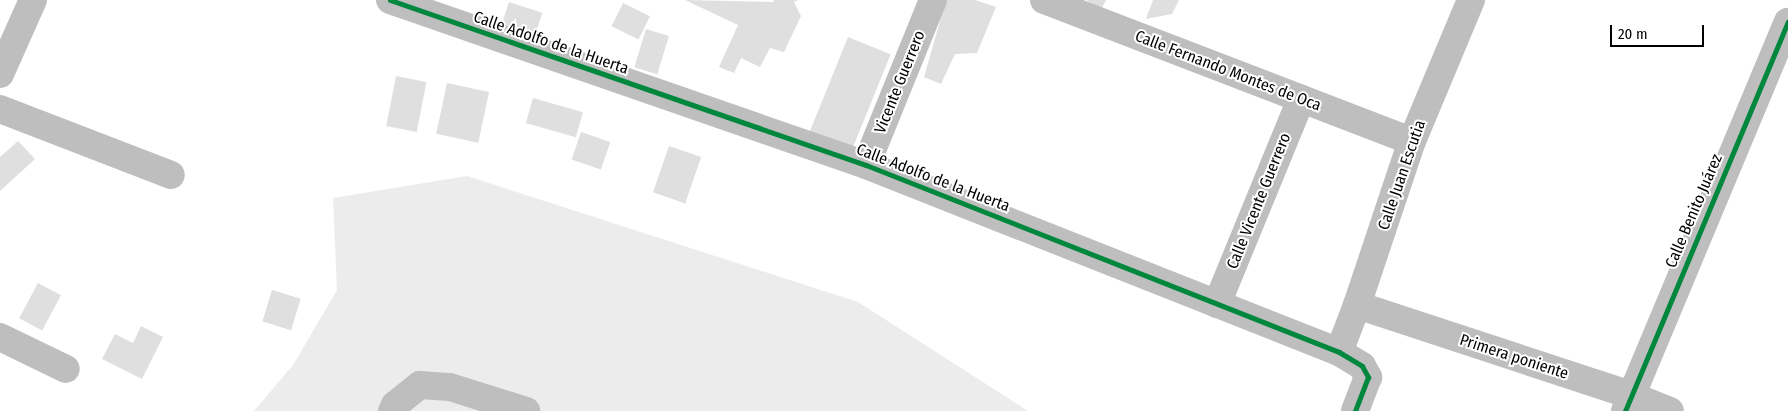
<!DOCTYPE html>
<meta charset="utf-8">
<style>
body{margin:0}
#map{position:relative;width:1788px;height:411px;overflow:hidden;background:#fff;font-family:"Fira Sans Condensed",sans-serif}
div>[style]{position:absolute}
.green>*{inset:0;background:#ececec}
.building>*{inset:0;background:#dfdfdf;transform-origin:0 0}
.minor>*{height:28px;margin:-14px;padding:0 14px;transform-origin:14px;border-radius:14px;background:#bebebe}
.tertiary>*{height:28px;margin:-14px;padding:0 14px;transform-origin:14px;border-radius:14px;background:#bebebe}
.cycleway>*{height:5px;margin:-2.5px;padding:0 2.5px;transform-origin:2.5px;border-radius:2.5px;background:#00873e}
span{translate:-50% -50%;white-space:nowrap;text-align:center;line-height:1.15;-webkit-text-stroke:4px #fff;paint-order:stroke}
.street-label{font-size:16px;color:#000}
.scale{position:absolute;left:1610px;top:25px;width:94px;height:22px;box-sizing:border-box;border:2px solid #000;border-top:0;padding-left:6px;font-size:15px;line-height:18px;white-space:nowrap;color:#000;-webkit-text-stroke:4px #fff;paint-order:stroke}
</style>
<div id="map">
<div class="green">
<i style="clip-path:polygon(467px 176px,858px 302px,1028px 411px,254px 411px,293px 365px,337px 290px,333px 198px)"></i>
</div>
<div class="building">
<i style="clip-path:polygon(685px 0,773px 2px,774px 0,798px 0,794px 2px,801px 16px,784px 52px,770px 48px,760px 67px,741px 58px,734px 73px,719px 67px,738px 25px)"></i>
<i style="clip-path:polygon(946px 0,975px 0,996px 7px,977px 53px,955px 54px,941px 84px,924px 77px)"></i>
<i style="clip-path:polygon(1086px 0,1106px 0,1101px 10px)"></i>
<i style="clip-path:polygon(1153px 0,1179px 0,1172px 14px,1146px 19px)"></i>
<i style="left:509px;top:2px;width:35px;height:29px;rotate:18deg"></i>
<i style="left:623px;top:3px;width:30px;height:26px;rotate:26deg"></i>
<i style="left:646px;top:29px;width:24px;height:40px;rotate:17deg"></i>
<i style="left:848px;top:37px;width:46px;height:109px;rotate:22deg"></i>
<i style="left:396px;top:76px;width:31px;height:51px;rotate:11deg"></i>
<i style="left:447px;top:83px;width:43px;height:52px;rotate:12deg"></i>
<i style="left:533px;top:98px;width:52px;height:26px;rotate:16deg"></i>
<i style="left:581px;top:132px;width:31px;height:29px;rotate:19deg"></i>
<i style="clip-path:polygon(18px 141px,35px 159px,0 191px,0 157px)"></i>
<i style="left:669px;top:146px;width:34px;height:49px;rotate:19deg"></i>
<i style="left:38px;top:283px;width:26px;height:40px;rotate:28deg"></i>
<i style="left:272px;top:290px;width:30px;height:33px;rotate:17deg"></i>
<i style="clip-path:polygon(141px 326px,163px 337px,142px 379px,102px 359px,115px 334px,133px 343px)"></i>
</div>
<div class="minor">
<i style="left:390px;top:0;width:504px;rotate:19.12deg"></i>
<i style="left:1044px;top:0;width:394px;rotate:21deg"></i>
<i style="left:0;top:74px;width:81px;rotate:-66deg"></i>
<i style="left:0;top:109px;width:183px;rotate:21.1deg"></i>
<i style="left:1217px;top:304px;width:222px;rotate:-67.7deg"></i>
<i style="left:1357px;top:305px;width:287px;rotate:18.2deg"></i>
<i style="left:1630px;top:395px;width:43px;rotate:21.8deg"></i>
<i style="left:0;top:337px;width:73px;rotate:25.9deg"></i>
<i style="left:1339px;top:352px;width:50px;rotate:-69deg"></i>
<i style="left:1357px;top:305px;width:173px;rotate:-71.5deg"></i>
<i style="left:1412px;top:141px;width:153px;rotate:-67.3deg"></i>
<i style="left:392px;top:411px;width:7px;rotate:-63deg"></i>
<i style="left:395px;top:405px;width:32px;rotate:-39deg"></i>
<i style="left:420px;top:385px;width:30px;rotate:4deg"></i>
<i style="left:450px;top:387px;width:80px;rotate:17.5deg"></i>
<i style="left:1625px;top:411px;width:422px;rotate:-67.3deg"></i>
</div>
<div class="tertiary">
<i style="left:933px;top:0;width:178px;rotate:112.1deg"></i>
<i style="left:866px;top:165px;width:509px;rotate:21.57deg"></i>
<i style="left:1339px;top:352px;width:27px;rotate:31deg"></i>
<i style="left:1362px;top:366px;width:13px;rotate:61deg"></i>
<i style="left:1368px;top:377px;width:36px;rotate:111deg"></i>
</div>
<div class="cycleway">
<i style="left:390px;top:0;width:504px;rotate:19.12deg"></i>
<i style="left:866px;top:165px;width:509px;rotate:21.57deg"></i>
<i style="left:1339px;top:352px;width:27px;rotate:31deg"></i>
<i style="left:1362px;top:366px;width:13px;rotate:61deg"></i>
<i style="left:1368px;top:377px;width:36px;rotate:111deg"></i>
<i style="left:1625px;top:411px;width:422px;rotate:-67.3deg"></i>
</div>
<div class="street-label">
<span style="left:551px;top:43px;rotate:19deg">Calle Adolfo de la Huerta</span>
<span style="left:1228px;top:71px;rotate:21deg">Calle Fernando Montes de Oca</span>
<span style="left:900px;top:82px;rotate:-68deg">Vicente Guerrero</span>
<span style="left:1402px;top:175px;rotate:-71deg">Calle Juan Escutia</span>
<span style="left:933px;top:178px;rotate:21deg">Calle Adolfo de la Huerta</span>
<span style="left:1259px;top:201px;rotate:-68deg">Calle Vicente Guerrero</span>
<span style="left:1694px;top:211px;rotate:-67deg">Calle Benito Juárez</span>
<span style="left:1514px;top:357px;rotate:18deg">Primera poniente</span>
</div>
<div class="scale">20 m</div>
</div>
